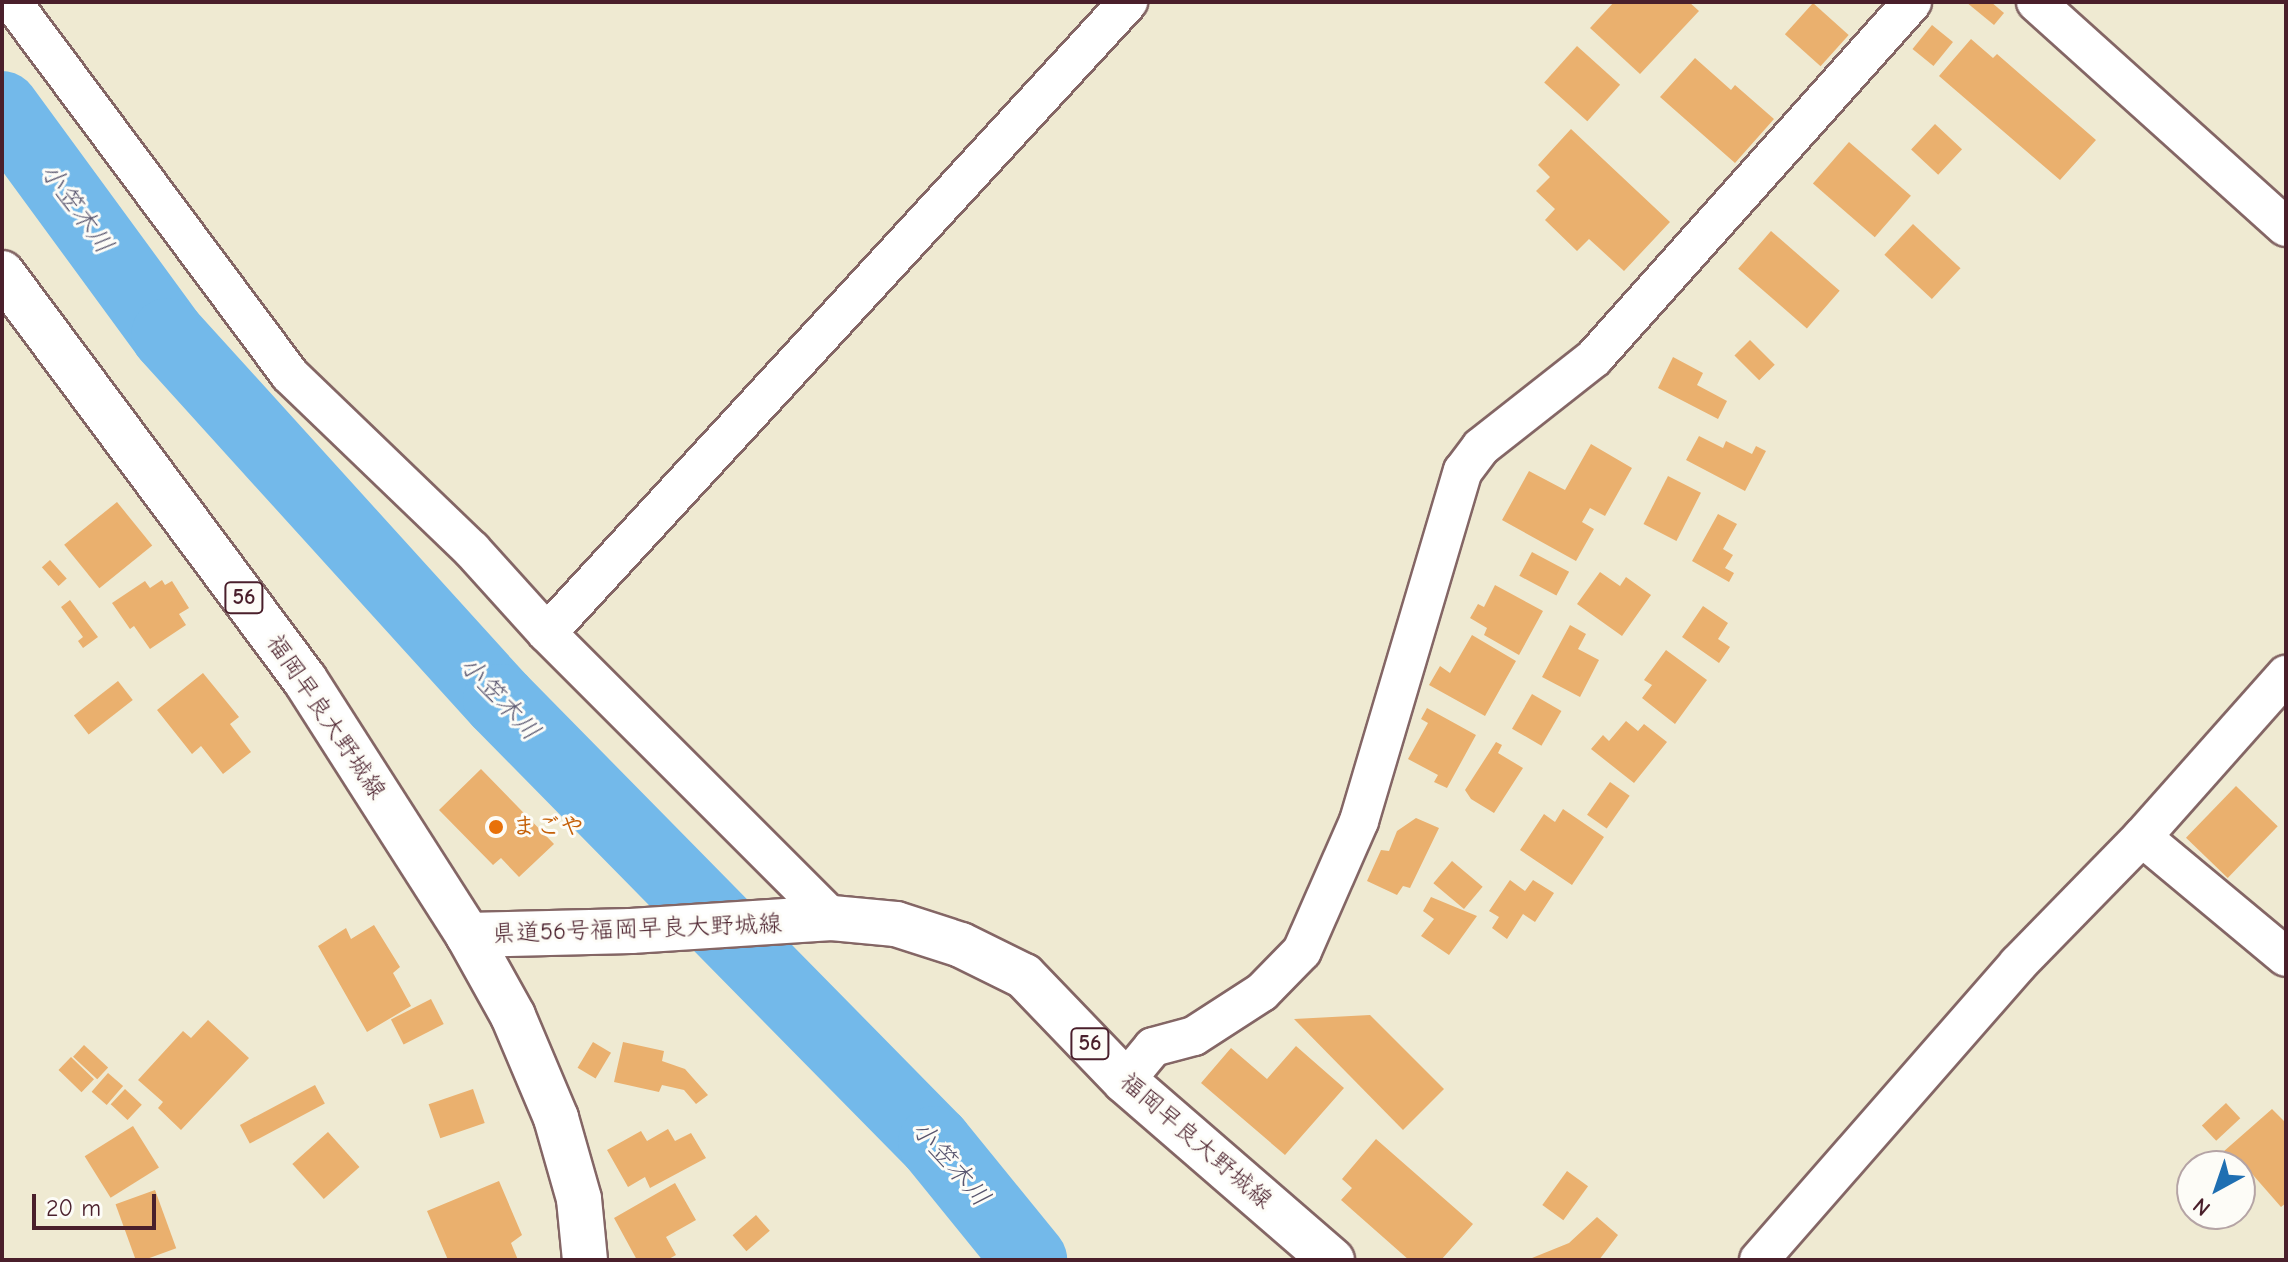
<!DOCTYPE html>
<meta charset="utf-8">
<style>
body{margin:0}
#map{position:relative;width:2288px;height:1262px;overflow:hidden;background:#efead2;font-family:"Comic Neue","Klee One",sans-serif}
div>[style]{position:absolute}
.river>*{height:74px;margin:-37px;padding:0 37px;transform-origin:37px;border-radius:37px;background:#73b9ea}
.building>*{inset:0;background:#eab06e;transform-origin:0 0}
.roads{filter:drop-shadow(2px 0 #846665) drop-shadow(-2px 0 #846665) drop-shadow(0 2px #846665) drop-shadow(0 -2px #846665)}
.street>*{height:38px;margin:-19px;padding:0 19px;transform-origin:19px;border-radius:19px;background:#fff}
.secondary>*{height:44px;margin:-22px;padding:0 22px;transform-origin:22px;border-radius:22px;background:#fff}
.primary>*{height:44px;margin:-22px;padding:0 22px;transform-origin:22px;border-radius:22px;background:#fff}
.dots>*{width:22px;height:22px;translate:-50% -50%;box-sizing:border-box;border:4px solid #fdfcf7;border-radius:50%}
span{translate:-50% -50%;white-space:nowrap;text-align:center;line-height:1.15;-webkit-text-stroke:6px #fdfcf7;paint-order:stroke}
.shield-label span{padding:2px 6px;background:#fdfcf7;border:2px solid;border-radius:6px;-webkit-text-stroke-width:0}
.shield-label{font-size:22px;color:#4a1f2b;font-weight:700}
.street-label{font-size:24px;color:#4a1f2b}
.food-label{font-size:24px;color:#c56008;font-weight:700}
.left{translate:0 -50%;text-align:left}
.water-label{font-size:26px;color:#58556e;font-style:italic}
.frame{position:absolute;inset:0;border:4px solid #4a1f2b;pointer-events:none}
.north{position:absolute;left:2176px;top:1150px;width:80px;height:80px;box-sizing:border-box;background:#fdfcf7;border:2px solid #b5a4a5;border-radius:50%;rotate:220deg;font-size:22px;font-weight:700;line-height:32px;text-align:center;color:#4a1f2b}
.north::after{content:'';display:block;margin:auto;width:28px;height:36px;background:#1f6fb2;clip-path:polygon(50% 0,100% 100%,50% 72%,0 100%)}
.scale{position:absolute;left:32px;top:1194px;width:124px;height:36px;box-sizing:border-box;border:4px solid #4a1f2b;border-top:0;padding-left:10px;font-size:24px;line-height:28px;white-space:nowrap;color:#4a1f2b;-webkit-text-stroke:6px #fdfcf7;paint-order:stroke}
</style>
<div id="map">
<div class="river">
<i style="left:2px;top:108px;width:281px;rotate:53.8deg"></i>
<i style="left:168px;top:335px;width:494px;rotate:47.8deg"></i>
<i style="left:500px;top:701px;width:620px;rotate:45.46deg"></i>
<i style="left:935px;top:1143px;width:151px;rotate:50.9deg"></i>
</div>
<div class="building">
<i style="clip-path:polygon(1614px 2px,1689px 2px,1699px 11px,1640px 74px,1590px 28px)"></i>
<i style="clip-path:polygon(1966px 2px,1991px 2px,2004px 13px,1994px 25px)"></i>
<i style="left:1813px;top:3px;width:48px;height:42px;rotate:42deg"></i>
<i style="left:1932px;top:25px;width:27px;height:31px;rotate:39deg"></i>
<i style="clip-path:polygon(1971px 39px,1993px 58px,1997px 54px,2096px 140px,2060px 180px,1939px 76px)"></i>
<i style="left:1577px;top:46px;width:58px;height:49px;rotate:42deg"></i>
<i style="clip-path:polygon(1695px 58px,1731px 90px,1735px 85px,1774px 119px,1735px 163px,1660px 97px)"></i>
<i style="left:1935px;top:124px;width:37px;height:35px;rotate:43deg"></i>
<i style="clip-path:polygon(1571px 129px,1670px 222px,1624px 271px,1589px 239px,1577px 251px,1545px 220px,1555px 209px,1536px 191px,1550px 177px,1538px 165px)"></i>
<i style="left:1849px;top:142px;width:82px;height:55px;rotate:41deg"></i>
<i style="left:1913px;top:224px;width:65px;height:42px;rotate:43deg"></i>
<i style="left:1771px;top:231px;width:91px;height:50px;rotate:41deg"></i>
<i style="left:1750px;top:340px;width:35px;height:22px;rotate:45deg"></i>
<i style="clip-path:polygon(1673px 357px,1703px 373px,1697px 385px,1727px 401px,1718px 419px,1658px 388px)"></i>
<i style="clip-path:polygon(1699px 436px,1723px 448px,1726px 441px,1752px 454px,1756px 446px,1766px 451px,1745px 491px,1686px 460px)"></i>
<i style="clip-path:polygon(1591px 444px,1632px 468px,1605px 516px,1590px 508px,1582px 522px,1594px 529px,1576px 561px,1502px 520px,1529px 471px,1565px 490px)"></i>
<i style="left:1668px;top:476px;width:37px;height:54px;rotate:27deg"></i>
<i style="left:117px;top:502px;width:56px;height:68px;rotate:51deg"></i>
<i style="clip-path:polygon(1718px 514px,1737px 524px,1723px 549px,1733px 555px,1725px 568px,1734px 573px,1729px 582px,1692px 561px)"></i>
<i style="left:1532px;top:552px;width:42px;height:27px;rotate:28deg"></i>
<i style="left:50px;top:560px;width:25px;height:11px;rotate:48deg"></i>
<i style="clip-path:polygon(1600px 572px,1620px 586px,1626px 577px,1651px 595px,1622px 636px,1577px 604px)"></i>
<i style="clip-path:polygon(162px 580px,165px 585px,172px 581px,189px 608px,179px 614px,186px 625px,150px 649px,134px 626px,130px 629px,112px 603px,145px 581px,150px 588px)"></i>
<i style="clip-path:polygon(1495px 585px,1543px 611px,1519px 655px,1484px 635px,1487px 628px,1470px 618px,1478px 604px,1484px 607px)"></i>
<i style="clip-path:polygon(70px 600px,98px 637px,83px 648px,78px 641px,83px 637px,61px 607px)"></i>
<i style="clip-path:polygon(1703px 606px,1728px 623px,1718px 639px,1730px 647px,1719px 663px,1682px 637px)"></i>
<i style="clip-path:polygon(1570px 625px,1586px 634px,1578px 649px,1599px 660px,1580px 697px,1542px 677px)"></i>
<i style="clip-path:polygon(1472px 635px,1516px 661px,1485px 716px,1429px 685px,1440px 666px,1450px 673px)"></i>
<i style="clip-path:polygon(1666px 650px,1707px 680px,1675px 724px,1642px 698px,1652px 685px,1644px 680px)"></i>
<i style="clip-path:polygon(203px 673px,239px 717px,230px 724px,251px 752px,223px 774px,201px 746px,192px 754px,157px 710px)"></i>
<i style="left:118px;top:681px;width:24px;height:56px;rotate:52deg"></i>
<i style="left:1532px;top:694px;width:34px;height:40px;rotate:30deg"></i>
<i style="clip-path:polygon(1427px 708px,1476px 735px,1447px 788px,1434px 782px,1438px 775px,1408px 759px,1428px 723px,1421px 719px)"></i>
<i style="clip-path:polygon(1626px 721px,1638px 731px,1644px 724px,1667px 742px,1634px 783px,1591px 749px,1603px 735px,1609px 741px)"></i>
<i style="clip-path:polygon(1496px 742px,1502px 745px,1498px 753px,1523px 768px,1494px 813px,1471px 799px,1465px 790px)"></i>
<i style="clip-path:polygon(481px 769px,554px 844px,519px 877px,501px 858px,493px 865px,439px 810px)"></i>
<i style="left:1610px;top:782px;width:24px;height:40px;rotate:35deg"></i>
<i style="left:2236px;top:786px;width:58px;height:72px;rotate:44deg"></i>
<i style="clip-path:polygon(1563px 809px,1604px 837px,1572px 885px,1520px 850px,1544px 814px,1555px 822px)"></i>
<i style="clip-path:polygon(1416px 818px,1439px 828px,1410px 888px,1403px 886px,1397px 895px,1367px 881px,1381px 850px,1389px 851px,1397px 831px)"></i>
<i style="left:1452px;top:861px;width:40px;height:29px;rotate:40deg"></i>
<i style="clip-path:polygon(1510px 880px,1525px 891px,1533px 880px,1554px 893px,1535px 922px,1523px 914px,1507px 939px,1492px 928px,1499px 917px,1489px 911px)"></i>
<i style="clip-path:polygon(1431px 897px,1477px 916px,1449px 955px,1421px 936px,1434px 919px,1423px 911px)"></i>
<i style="clip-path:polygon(374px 925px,400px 967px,393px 973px,411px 1006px,367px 1032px,318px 946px,346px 928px,351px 939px)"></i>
<i style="left:431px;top:999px;width:28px;height:45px;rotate:63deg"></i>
<i style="clip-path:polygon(1370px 1015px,1444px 1089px,1403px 1130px,1294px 1019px)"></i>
<i style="clip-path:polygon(208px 1020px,249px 1058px,181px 1130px,158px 1108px,163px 1102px,138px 1080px,183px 1031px,191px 1038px)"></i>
<i style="left:593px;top:1042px;width:21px;height:30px;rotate:31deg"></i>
<i style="clip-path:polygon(623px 1042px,664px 1051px,662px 1061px,685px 1069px,708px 1095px,696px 1104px,684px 1090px,662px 1085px,659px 1092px,614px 1082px)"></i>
<i style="left:84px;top:1045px;width:33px;height:16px;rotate:43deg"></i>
<i style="clip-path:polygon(1296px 1046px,1344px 1088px,1285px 1155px,1201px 1083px,1231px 1048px,1267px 1079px)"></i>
<i style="left:71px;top:1057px;width:32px;height:18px;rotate:44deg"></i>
<i style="left:108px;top:1073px;width:20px;height:25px;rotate:41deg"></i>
<i style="left:315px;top:1085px;width:21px;height:85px;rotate:62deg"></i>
<i style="left:125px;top:1089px;width:23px;height:21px;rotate:43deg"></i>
<i style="left:473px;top:1089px;width:36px;height:47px;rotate:71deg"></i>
<i style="left:2226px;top:1103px;width:21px;height:33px;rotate:47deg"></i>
<i style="clip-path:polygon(2272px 1109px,2286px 1123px,2286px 1203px,2281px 1207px,2246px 1167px,2240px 1173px,2240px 1166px,2223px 1152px)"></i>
<i style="left:133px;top:1126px;width:49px;height:57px;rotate:58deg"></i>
<i style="clip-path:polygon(668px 1129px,675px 1141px,691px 1133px,706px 1158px,650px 1188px,645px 1177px,628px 1187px,607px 1150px,641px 1131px,647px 1141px)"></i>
<i style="left:328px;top:1132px;width:47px;height:48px;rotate:48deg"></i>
<i style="clip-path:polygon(1376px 1139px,1473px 1224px,1441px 1260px,1409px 1260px,1341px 1200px,1352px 1188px,1342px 1179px)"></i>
<i style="left:1567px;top:1171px;width:26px;height:42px;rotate:36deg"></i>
<i style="clip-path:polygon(499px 1181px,522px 1235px,511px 1243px,518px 1260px,448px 1260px,427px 1211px)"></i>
<i style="clip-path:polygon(675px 1183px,696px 1220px,666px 1237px,676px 1255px,667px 1260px,637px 1260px,614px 1218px)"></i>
<i style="left:155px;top:1190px;width:62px;height:42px;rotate:70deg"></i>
<i style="left:756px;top:1215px;width:21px;height:31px;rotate:49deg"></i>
<i style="clip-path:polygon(1597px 1217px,1618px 1235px,1599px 1260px,1533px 1260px,1532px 1258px,1569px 1243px)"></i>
</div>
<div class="roads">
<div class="street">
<i style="left:12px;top:2px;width:465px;rotate:53.3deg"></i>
<i style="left:290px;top:375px;width:252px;rotate:43.9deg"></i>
<i style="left:472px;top:550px;width:112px;rotate:47.9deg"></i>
<i style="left:547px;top:633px;width:403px;rotate:45deg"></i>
<i style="left:2036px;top:2px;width:336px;rotate:42deg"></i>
<i style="left:547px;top:633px;width:858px;rotate:-47.36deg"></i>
<i style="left:2142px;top:837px;width:187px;rotate:39.8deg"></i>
<i style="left:1125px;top:1081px;width:44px;rotate:-50.5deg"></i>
<i style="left:1153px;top:1047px;width:42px;rotate:-15deg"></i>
<i style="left:1194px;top:1036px;width:81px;rotate:-32.9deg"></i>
<i style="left:1262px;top:992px;width:57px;rotate:-45.7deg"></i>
<i style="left:1302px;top:951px;width:142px;rotate:-66.3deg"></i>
<i style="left:1359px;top:821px;width:365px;rotate:-73.5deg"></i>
<i style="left:1463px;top:471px;width:30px;rotate:-53deg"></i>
<i style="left:1481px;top:447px;width:144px;rotate:-38.2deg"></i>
<i style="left:1594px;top:358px;width:477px;rotate:-48.2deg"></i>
<i style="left:1759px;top:1260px;width:393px;rotate:-48.8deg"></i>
<i style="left:2018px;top:964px;width:177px;rotate:-45.7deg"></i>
<i style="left:2142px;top:837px;width:217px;rotate:-48.4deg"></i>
</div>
<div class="secondary">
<i style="left:468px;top:935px;width:93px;rotate:60.9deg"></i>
<i style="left:513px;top:1016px;width:111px;rotate:67.1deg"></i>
<i style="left:556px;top:1118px;width:84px;rotate:74.1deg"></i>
<i style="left:579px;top:1199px;width:61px;rotate:84.4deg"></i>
</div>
<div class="primary">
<i style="left:2px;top:273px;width:507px;rotate:53.33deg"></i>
<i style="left:305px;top:680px;width:303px;rotate:57.4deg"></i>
<i style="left:468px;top:935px;width:163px;rotate:-1.4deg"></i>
<i style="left:631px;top:931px;width:201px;rotate:-3.7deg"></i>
<i style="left:832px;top:918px;width:64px;rotate:5.4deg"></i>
<i style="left:896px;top:924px;width:68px;rotate:17.9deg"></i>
<i style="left:961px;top:945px;width:70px;rotate:26.2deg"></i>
<i style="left:1024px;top:976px;width:146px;rotate:46.1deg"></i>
<i style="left:1125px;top:1081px;width:274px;rotate:40.9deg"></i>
</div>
</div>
<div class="dots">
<i style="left:496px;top:827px;background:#e8710a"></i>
</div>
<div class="shield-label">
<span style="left:244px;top:598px">56</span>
<span style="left:1090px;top:1044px">56</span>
</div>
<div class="street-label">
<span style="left:326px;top:717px;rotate:56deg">福岡早良大野城線</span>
<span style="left:637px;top:929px;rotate:-2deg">県道56号福岡早良大野城線</span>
<span style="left:1196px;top:1141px;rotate:41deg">福岡早良大野城線</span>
</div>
<div class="food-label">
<span class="left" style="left:512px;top:827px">まごや</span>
</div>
<div class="water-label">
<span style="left:76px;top:209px;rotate:54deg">小笠木川</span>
<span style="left:499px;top:699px;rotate:47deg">小笠木川</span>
<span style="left:950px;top:1164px;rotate:49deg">小笠木川</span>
</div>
<div class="frame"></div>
<div class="north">N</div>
<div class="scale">20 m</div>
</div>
